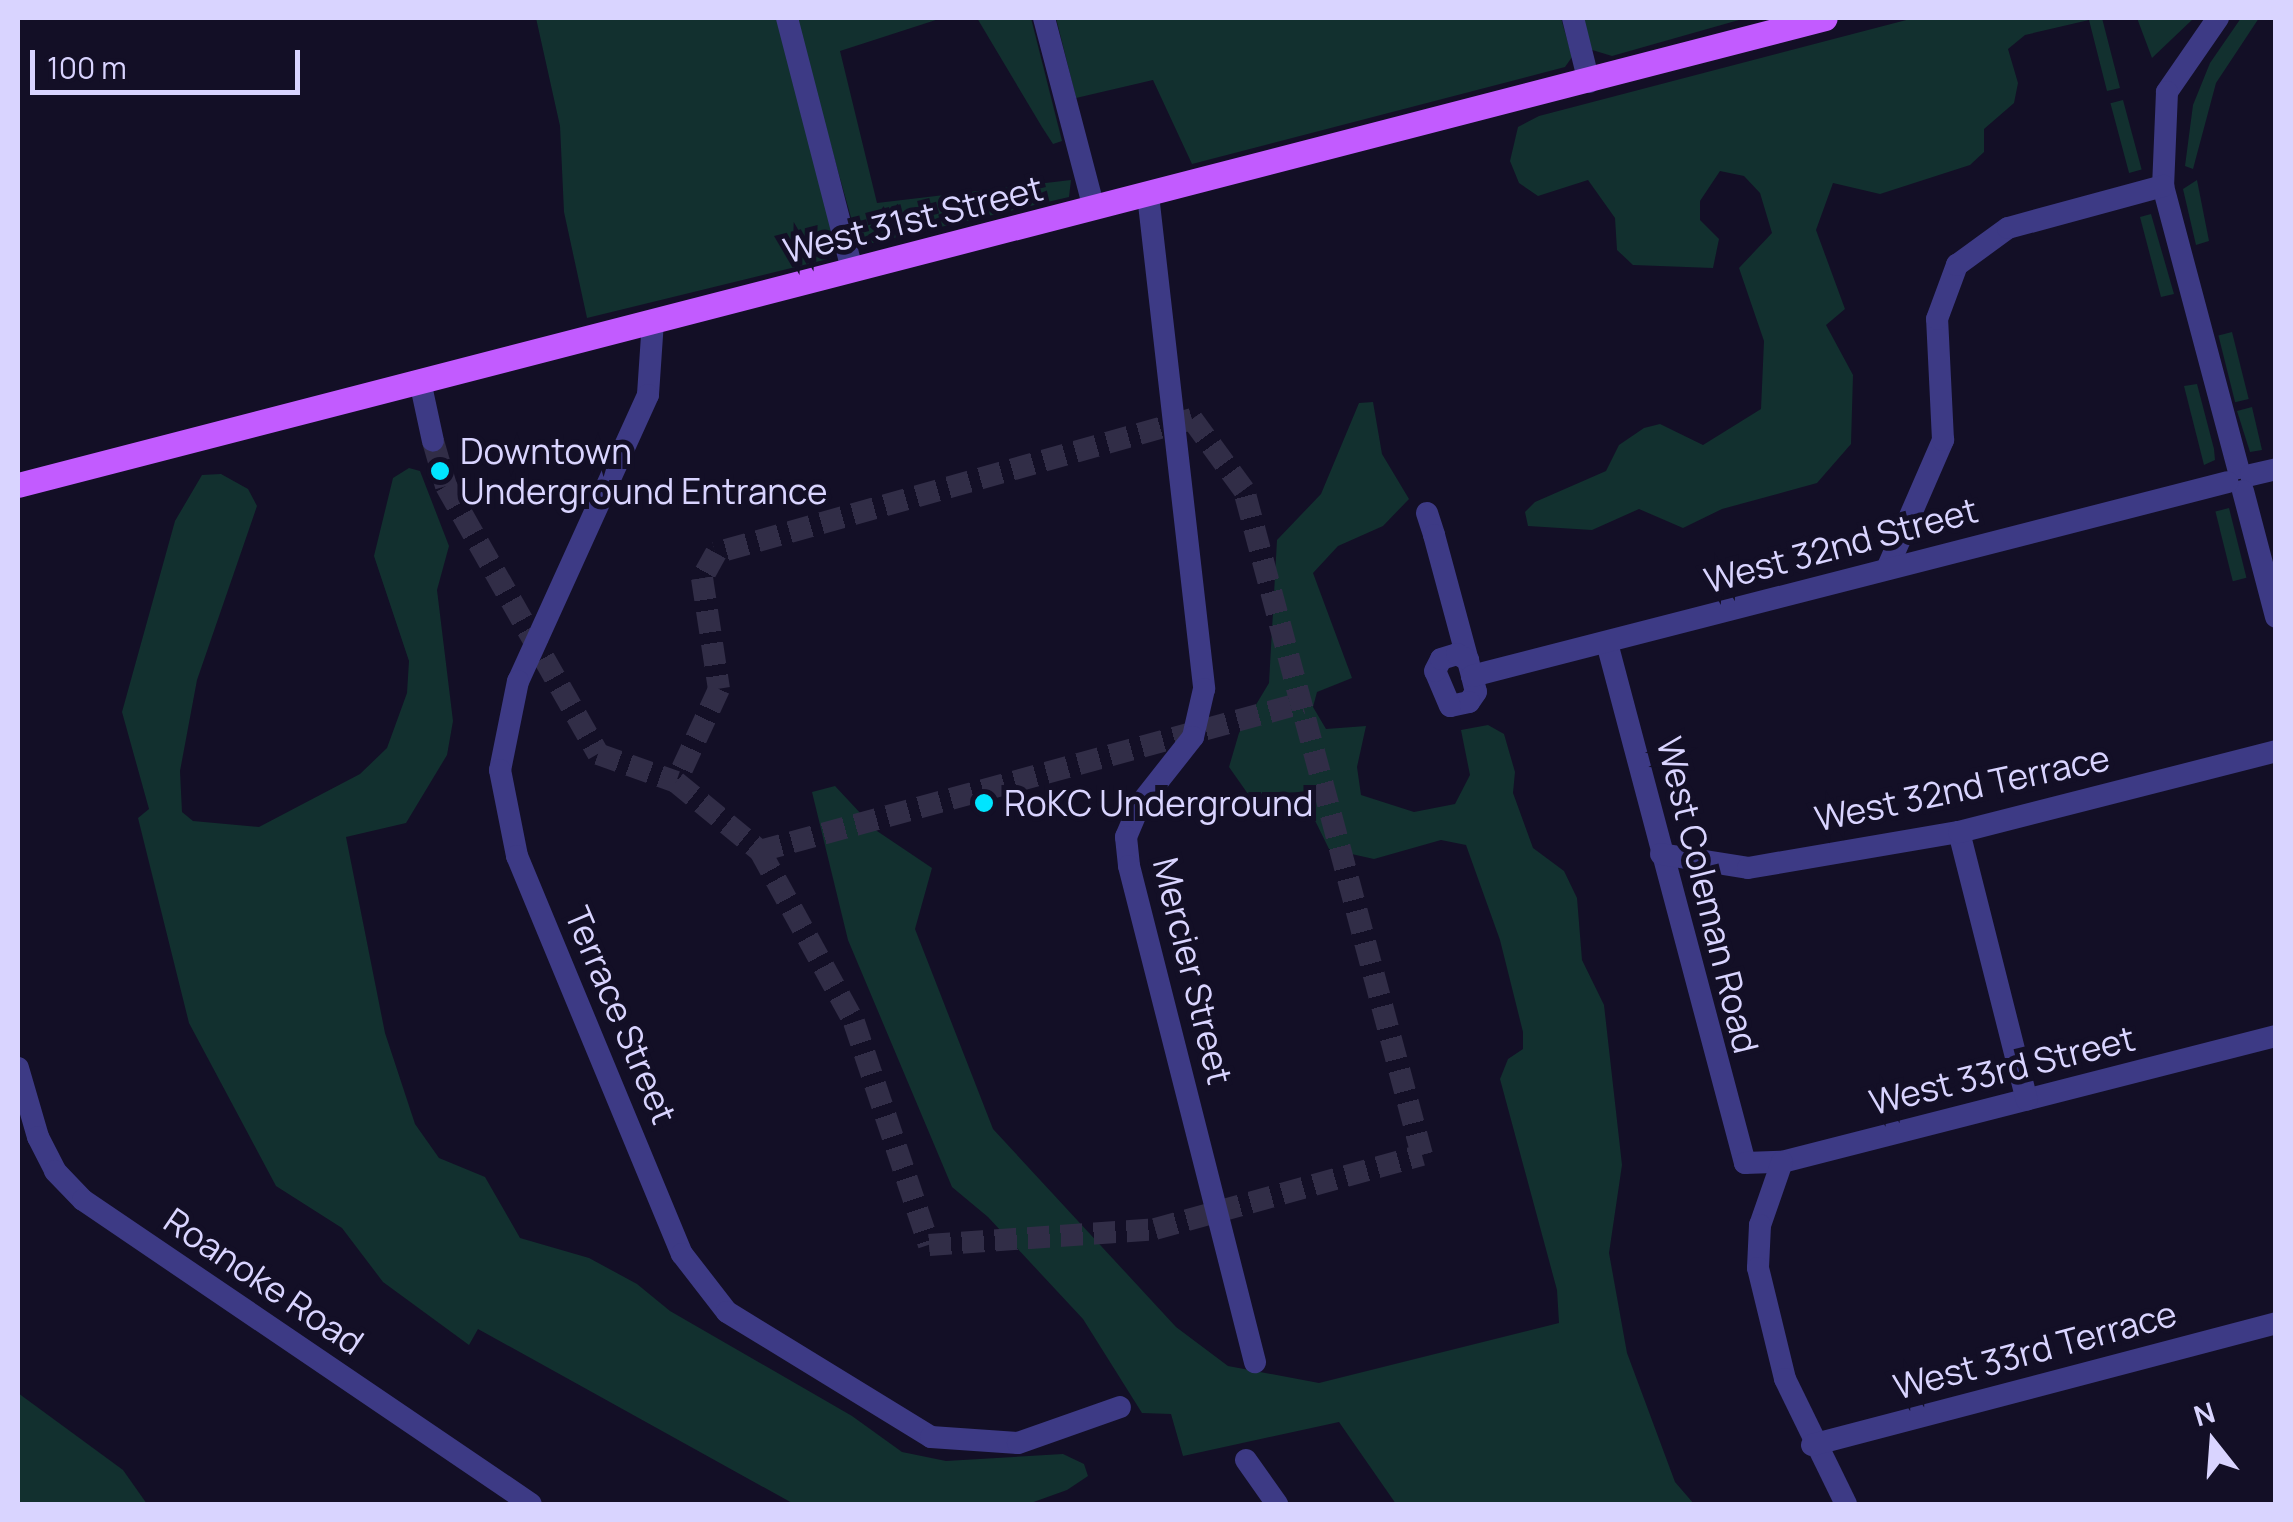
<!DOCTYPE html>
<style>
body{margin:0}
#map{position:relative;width:2293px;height:1522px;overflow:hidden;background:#130f26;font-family:Manrope,sans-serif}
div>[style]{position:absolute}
.green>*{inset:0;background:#12302f;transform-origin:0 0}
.minor-tunnel>*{height:22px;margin-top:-11px;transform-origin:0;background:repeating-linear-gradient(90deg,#312d47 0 22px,transparent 0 33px)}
.minor>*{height:22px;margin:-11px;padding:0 11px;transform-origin:11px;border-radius:11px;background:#3d3a85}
.major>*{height:25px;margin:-12.5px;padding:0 12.5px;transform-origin:12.5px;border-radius:12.5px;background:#c25bff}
.dots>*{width:28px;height:28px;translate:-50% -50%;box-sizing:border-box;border:5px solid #130f26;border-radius:50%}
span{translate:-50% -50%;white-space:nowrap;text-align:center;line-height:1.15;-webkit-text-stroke:10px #130f26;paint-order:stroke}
.street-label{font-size:35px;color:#d9d4ff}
.poi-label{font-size:35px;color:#d9d4ff}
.left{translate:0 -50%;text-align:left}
.frame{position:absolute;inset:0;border:20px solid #d9d4ff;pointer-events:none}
.north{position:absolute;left:2163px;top:1392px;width:100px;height:100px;-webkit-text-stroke:8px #130f26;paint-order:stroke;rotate:343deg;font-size:28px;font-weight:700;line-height:40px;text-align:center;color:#d9d4ff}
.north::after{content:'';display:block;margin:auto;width:35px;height:45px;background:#d9d4ff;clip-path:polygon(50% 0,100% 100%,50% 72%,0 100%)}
.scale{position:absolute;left:30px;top:50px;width:270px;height:45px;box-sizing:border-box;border:5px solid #d9d4ff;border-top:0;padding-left:12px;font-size:30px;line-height:35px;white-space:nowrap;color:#d9d4ff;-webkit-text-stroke:8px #130f26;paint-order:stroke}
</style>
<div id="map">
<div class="green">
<i style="clip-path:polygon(536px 18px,779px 18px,837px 247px,832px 258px,587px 318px,564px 212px,560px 126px)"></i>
<i style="clip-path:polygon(795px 18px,942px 18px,840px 51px,877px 203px,1071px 180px,1069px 197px,859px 246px)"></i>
<i style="clip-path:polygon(977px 18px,1031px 18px,1062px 141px,1053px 144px,1042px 127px)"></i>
<i style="clip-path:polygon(1056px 18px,1561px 18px,1572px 57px,1565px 67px,1192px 164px,1153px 80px,1076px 98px)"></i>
<i style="clip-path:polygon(1581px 18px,1746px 18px,1612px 56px,1589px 49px)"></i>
<i style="clip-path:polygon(1914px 18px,2102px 18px,2120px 88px,2107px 91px,2089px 20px,2025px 35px,2008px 49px,2018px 83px,2014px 103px,1984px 129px,1984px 152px,1970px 165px,1880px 194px,1833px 183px,1816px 230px,1845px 309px,1826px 325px,1853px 375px,1851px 444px,1817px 483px,1722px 509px,1683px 528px,1639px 509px,1592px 530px,1528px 526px,1525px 512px,1535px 502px,1606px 471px,1619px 445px,1644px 428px,1660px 424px,1703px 445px,1761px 409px,1764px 341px,1739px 268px,1772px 233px,1760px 193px,1744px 176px,1720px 171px,1700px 201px,1700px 220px,1719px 239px,1713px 268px,1633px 265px,1617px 250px,1615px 218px,1588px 180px,1538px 196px,1519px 183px,1510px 161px,1518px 127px,1539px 116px)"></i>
<i style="clip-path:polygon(2137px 18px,2194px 18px,2152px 58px)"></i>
<i style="clip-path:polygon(2241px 18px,2259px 18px,2216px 83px,2193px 169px,2185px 166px,2193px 105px,2210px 63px)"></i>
<i style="left:2123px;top:100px;width:72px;height:13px;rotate:75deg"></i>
<i style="clip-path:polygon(2197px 180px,2209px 241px,2196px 245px,2183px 189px)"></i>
<i style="clip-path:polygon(2151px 214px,2174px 294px,2161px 297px,2140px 217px)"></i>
<i style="left:2232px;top:332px;width:69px;height:14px;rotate:76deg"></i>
<i style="clip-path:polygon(2197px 384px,2214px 449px,2215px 460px,2204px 465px,2184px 386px)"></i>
<i style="clip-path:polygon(1373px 402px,1382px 454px,1409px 499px,1383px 526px,1338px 546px,1313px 573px,1352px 678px,1317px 692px,1313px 707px,1326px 729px,1366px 726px,1357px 767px,1361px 795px,1414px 812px,1455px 804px,1470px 775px,1461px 730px,1488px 725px,1504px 734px,1515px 772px,1513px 793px,1533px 848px,1564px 871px,1577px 898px,1582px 960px,1604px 1005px,1622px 1165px,1609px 1253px,1627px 1353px,1675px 1482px,1694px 1504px,1396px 1504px,1339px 1422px,1183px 1456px,1171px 1414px,1142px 1413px,1083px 1319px,988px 1217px,952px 1187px,848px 940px,812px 792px,835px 786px,877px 831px,932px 868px,915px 929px,993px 1129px,1176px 1327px,1228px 1366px,1319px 1383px,1559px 1323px,1557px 1290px,1500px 1079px,1508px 1059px,1523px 1049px,1523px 1032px,1500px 940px,1466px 845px,1441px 840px,1374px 859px,1329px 849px,1301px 792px,1248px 794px,1229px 767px,1239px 733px,1269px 683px,1277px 540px,1321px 494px,1359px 403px)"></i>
<i style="clip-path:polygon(2252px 407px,2262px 450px,2250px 452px,2237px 411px)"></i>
<i style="clip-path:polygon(409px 468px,420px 471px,449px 546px,437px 590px,453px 721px,447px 755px,406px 823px,346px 837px,385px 1033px,415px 1124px,439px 1158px,485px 1177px,520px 1238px,589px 1258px,637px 1284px,670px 1311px,852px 1416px,902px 1452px,946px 1461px,1063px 1454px,1084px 1464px,1088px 1476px,1067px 1490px,1028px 1504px,794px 1504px,478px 1329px,469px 1345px,383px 1282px,342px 1228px,276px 1186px,189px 1023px,138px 818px,149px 809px,122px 712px,175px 521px,202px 475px,221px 474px,248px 489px,257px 506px,197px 680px,180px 771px,182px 812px,193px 821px,259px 827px,360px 774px,387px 748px,407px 693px,409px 661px,374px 556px,393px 478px)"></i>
<i style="left:2229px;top:508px;width:72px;height:14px;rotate:76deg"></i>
<i style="clip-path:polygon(18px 1393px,123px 1470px,147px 1504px,18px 1504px)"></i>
</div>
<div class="minor-tunnel">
<i style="left:433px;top:441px;width:47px;rotate:73.9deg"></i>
<i style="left:446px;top:486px;width:308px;rotate:60.4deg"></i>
<i style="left:598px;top:754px;width:83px;rotate:19.7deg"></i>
<i style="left:676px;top:782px;width:109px;rotate:39.4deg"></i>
<i style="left:760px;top:851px;width:195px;rotate:61.2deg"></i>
<i style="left:854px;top:1022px;width:235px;rotate:71.4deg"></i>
<i style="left:929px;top:1245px;width:227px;rotate:-4deg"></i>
<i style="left:1155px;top:1229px;width:277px;rotate:-15.5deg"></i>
<i style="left:1422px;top:1155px;width:688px;rotate:-104.99deg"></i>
<i style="left:1244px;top:490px;width:88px;rotate:-126.2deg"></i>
<i style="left:1192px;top:419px;width:495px;rotate:164.3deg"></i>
<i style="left:716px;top:553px;width:29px;rotate:119deg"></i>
<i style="left:702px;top:578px;width:112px;rotate:81.3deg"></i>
<i style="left:719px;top:689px;width:102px;rotate:114.8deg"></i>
<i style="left:760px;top:851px;width:562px;rotate:-15.27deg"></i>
</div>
<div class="minor">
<i style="left:787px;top:18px;width:260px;rotate:75.5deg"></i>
<i style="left:1044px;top:18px;width:197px;rotate:75.3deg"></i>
<i style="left:1573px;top:18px;width:66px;rotate:76deg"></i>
<i style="left:2218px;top:18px;width:90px;rotate:124.6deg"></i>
<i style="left:2167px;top:92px;width:94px;rotate:92.4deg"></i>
<i style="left:2163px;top:186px;width:292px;rotate:75.1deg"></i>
<i style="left:1148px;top:195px;width:497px;rotate:83.5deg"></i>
<i style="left:1204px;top:689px;width:49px;rotate:102.9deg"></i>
<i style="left:1193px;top:737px;width:85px;rotate:128.3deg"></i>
<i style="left:1140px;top:804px;width:36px;rotate:113deg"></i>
<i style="left:1126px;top:837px;width:29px;rotate:84deg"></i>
<i style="left:1129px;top:866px;width:512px;rotate:75.75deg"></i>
<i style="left:653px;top:321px;width:74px;rotate:93.9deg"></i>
<i style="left:648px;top:395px;width:314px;rotate:114.4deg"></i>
<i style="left:518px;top:681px;width:91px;rotate:101.4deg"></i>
<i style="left:500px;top:770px;width:88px;rotate:78.8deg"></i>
<i style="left:517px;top:856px;width:431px;rotate:67.5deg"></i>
<i style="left:682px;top:1254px;width:73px;rotate:52.2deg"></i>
<i style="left:727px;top:1312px;width:239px;rotate:31.5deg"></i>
<i style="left:931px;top:1437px;width:87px;rotate:3.9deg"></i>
<i style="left:1018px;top:1443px;width:108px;rotate:-19.4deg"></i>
<i style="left:420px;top:381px;width:61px;rotate:77.8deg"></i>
<i style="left:2251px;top:475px;width:26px;rotate:-13deg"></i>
<i style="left:2243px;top:491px;width:130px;rotate:75.3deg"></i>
<i style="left:1427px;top:513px;width:23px;rotate:72deg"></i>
<i style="left:1434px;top:535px;width:146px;rotate:74.9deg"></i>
<i style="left:1472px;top:676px;width:16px;rotate:76deg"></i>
<i style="left:1476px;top:692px;width:12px;rotate:125deg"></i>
<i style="left:1469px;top:702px;width:19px;rotate:168deg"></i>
<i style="left:1450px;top:706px;width:38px;rotate:-113deg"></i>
<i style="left:1435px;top:671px;width:13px;rotate:-63deg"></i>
<i style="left:1441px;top:659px;width:17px;rotate:-17deg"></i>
<i style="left:1457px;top:654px;width:13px;rotate:29deg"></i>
<i style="left:1887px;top:569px;width:141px;rotate:-66.5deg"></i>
<i style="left:1943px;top:440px;width:121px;rotate:-92.8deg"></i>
<i style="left:1937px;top:319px;width:58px;rotate:-69.7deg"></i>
<i style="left:1957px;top:265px;width:63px;rotate:-36deg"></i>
<i style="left:2008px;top:228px;width:161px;rotate:-15.2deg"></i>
<i style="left:1607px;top:643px;width:538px;rotate:75.14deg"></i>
<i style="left:1745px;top:1163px;width:37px;rotate:-2deg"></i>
<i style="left:1782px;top:1162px;width:510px;rotate:-14.31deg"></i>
<i style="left:1472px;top:676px;width:780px;rotate:-14.39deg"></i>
<i style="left:1959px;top:832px;width:276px;rotate:75.8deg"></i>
<i style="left:1661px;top:854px;width:88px;rotate:9.1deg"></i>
<i style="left:1748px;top:868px;width:214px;rotate:-9.7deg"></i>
<i style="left:1959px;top:832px;width:327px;rotate:-14.3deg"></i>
<i style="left:18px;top:1068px;width:72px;rotate:73.8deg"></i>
<i style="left:38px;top:1137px;width:38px;rotate:63deg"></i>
<i style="left:55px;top:1171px;width:40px;rotate:46deg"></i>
<i style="left:83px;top:1200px;width:541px;rotate:34.16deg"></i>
<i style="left:1782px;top:1162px;width:67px;rotate:109.2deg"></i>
<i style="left:1760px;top:1225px;width:43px;rotate:92.7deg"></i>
<i style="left:1758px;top:1268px;width:114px;rotate:76.3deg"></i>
<i style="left:1785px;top:1379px;width:139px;rotate:64deg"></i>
<i style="left:1812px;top:1445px;width:480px;rotate:-14.7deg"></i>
<i style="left:1246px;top:1460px;width:54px;rotate:54.8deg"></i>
</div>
<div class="major">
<i style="left:18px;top:485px;width:1866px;rotate:-14.49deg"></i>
</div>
<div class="dots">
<i style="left:440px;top:471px;background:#00e5ff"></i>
<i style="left:984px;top:803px;background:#00e5ff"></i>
</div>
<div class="street-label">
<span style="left:913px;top:219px;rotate:-14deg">West 31st Street</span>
<span style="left:1841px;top:545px;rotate:-15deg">West 32nd Street</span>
<span style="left:1962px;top:788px;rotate:-12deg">West 32nd Terrace</span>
<span style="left:1708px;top:895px;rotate:76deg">West Coleman Road</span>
<span style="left:1193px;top:971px;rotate:76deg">Mercier Street</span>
<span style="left:621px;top:1015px;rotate:67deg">Terrace Street</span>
<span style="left:2002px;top:1070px;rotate:-14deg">West 33rd Street</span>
<span style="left:264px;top:1281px;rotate:34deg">Roanoke Road</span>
<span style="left:2035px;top:1350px;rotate:-15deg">West 33rd Terrace</span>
</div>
<div class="poi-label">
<span class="left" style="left:460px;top:471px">Downtown<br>Underground Entrance</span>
<span class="left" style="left:1004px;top:803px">RoKC Underground</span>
</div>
<div class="frame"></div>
<div class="north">N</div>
<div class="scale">100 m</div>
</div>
